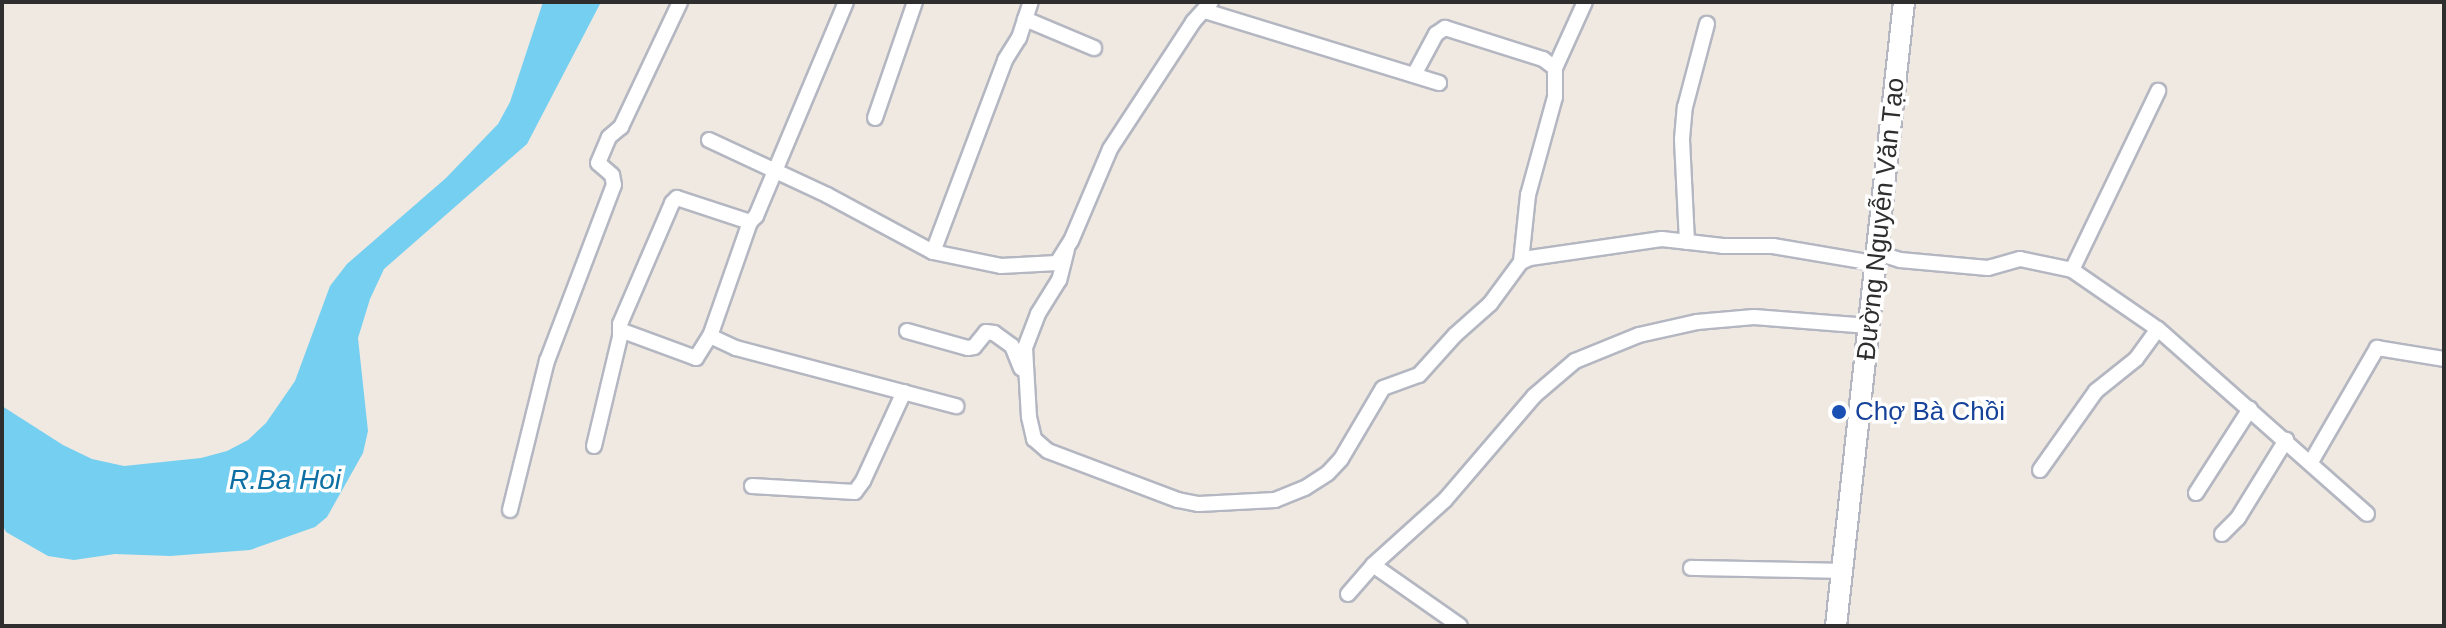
<!DOCTYPE html>
<meta charset="utf-8">
<style>
body{margin:0}
#map{position:relative;width:2446px;height:628px;overflow:hidden;background:#efe9e1;font-family:Arial,sans-serif}
div>[style]{position:absolute}
.water>*{inset:0;background:#75cff0}
.roads{filter:drop-shadow(2px 0 #b4b7c1) drop-shadow(-2px 0 #b4b7c1) drop-shadow(0 2px #b4b7c1) drop-shadow(0 -2px #b4b7c1)}
.street>*{height:14px;margin:-7px;padding:0 7px;transform-origin:7px;border-radius:7px;background:#fff}
.secondary>*{height:20px;margin:-10px;padding:0 10px;transform-origin:10px;border-radius:10px;background:#fff}
.dots>*{width:22px;height:22px;translate:-50% -50%;box-sizing:border-box;border:4px solid #fff;border-radius:50%}
span{translate:-50% -50%;white-space:nowrap;text-align:center;line-height:1.15;-webkit-text-stroke:7px #fff;paint-order:stroke}
.street-label{font-size:26px;color:#2e2e2e}
.transit-label{font-size:26px;color:#164399}
.left{translate:0 -50%;text-align:left}
.water-label{font-size:28px;color:#0d6fa3;font-style:italic}
.frame{position:absolute;inset:0;border:4px solid #2e2e2e;pointer-events:none}
</style>
<div id="map">
<div class="water">
<i style="clip-path:polygon(543px 2px,601px 2px,527px 144px,384px 269px,370px 299px,358px 338px,368px 431px,363px 453px,327px 517px,315px 527px,250px 550px,170px 556px,115px 554px,74px 560px,48px 556px,6px 532px,2px 524px,2px 406px,63px 445px,92px 459px,124px 466px,201px 458px,227px 451px,248px 440px,266px 423px,295px 381px,330px 286px,347px 264px,446px 178px,498px 124px,510px 102px)"></i>
</div>
<div class="roads">
<div class="street">
<i style="left:846px;top:2px;width:232px;rotate:112.8deg"></i>
<i style="left:756px;top:216px;width:8px;rotate:135deg"></i>
<i style="left:750px;top:222px;width:121px;rotate:109.3deg"></i>
<i style="left:710px;top:336px;width:29px;rotate:25deg"></i>
<i style="left:736px;top:348px;width:228px;rotate:14.8deg"></i>
<i style="left:1205px;top:11px;width:245px;rotate:17.1deg"></i>
<i style="left:1025px;top:19px;width:75px;rotate:22.8deg"></i>
<i style="left:1555px;top:68px;width:72px;rotate:-65.6deg"></i>
<i style="left:1414px;top:75px;width:47px;rotate:-61.8deg"></i>
<i style="left:1436px;top:34px;width:11px;rotate:-34deg"></i>
<i style="left:1445px;top:28px;width:103px;rotate:17.6deg"></i>
<i style="left:1543px;top:59px;width:15px;rotate:37deg"></i>
<i style="left:1555px;top:68px;width:29px;rotate:90deg"></i>
<i style="left:1555px;top:97px;width:102px;rotate:105.4deg"></i>
<i style="left:1528px;top:195px;width:67px;rotate:96deg"></i>
<i style="left:875px;top:118px;width:123px;rotate:-71deg"></i>
<i style="left:709px;top:140px;width:130px;rotate:25deg"></i>
<i style="left:827px;top:195px;width:120px;rotate:28.3deg"></i>
<i style="left:933px;top:252px;width:69px;rotate:11.6deg"></i>
<i style="left:1001px;top:266px;width:56px;rotate:-3.1deg"></i>
<i style="left:1057px;top:263px;width:26px;rotate:-58deg"></i>
<i style="left:1071px;top:241px;width:100px;rotate:-67deg"></i>
<i style="left:1110px;top:149px;width:152px;rotate:-56.8deg"></i>
<i style="left:1193px;top:22px;width:27px;rotate:-48deg"></i>
<i style="left:1687px;top:242px;width:103px;rotate:-92.8deg"></i>
<i style="left:1682px;top:139px;width:32px;rotate:-85deg"></i>
<i style="left:1685px;top:107px;width:86px;rotate:-75.2deg"></i>
<i style="left:1067px;top:249px;width:32px;rotate:104deg"></i>
<i style="left:1059px;top:280px;width:40px;rotate:122deg"></i>
<i style="left:1038px;top:314px;width:36px;rotate:111deg"></i>
<i style="left:1025px;top:348px;width:69px;rotate:86.7deg"></i>
<i style="left:1029px;top:417px;width:23px;rotate:77deg"></i>
<i style="left:1034px;top:439px;width:18px;rotate:41deg"></i>
<i style="left:1048px;top:451px;width:139px;rotate:20.7deg"></i>
<i style="left:1178px;top:500px;width:21px;rotate:11deg"></i>
<i style="left:1199px;top:504px;width:76px;rotate:-3deg"></i>
<i style="left:1275px;top:500px;width:32px;rotate:-22deg"></i>
<i style="left:1305px;top:488px;width:27px;rotate:-33deg"></i>
<i style="left:1328px;top:473px;width:19px;rotate:-47deg"></i>
<i style="left:1341px;top:459px;width:82px;rotate:-59.4deg"></i>
<i style="left:1383px;top:388px;width:38px;rotate:-20deg"></i>
<i style="left:1419px;top:375px;width:54px;rotate:-48deg"></i>
<i style="left:1455px;top:335px;width:47px;rotate:-41.5deg"></i>
<i style="left:1490px;top:304px;width:52px;rotate:-53.6deg"></i>
<i style="left:1521px;top:262px;width:10px;rotate:-24deg"></i>
<i style="left:1530px;top:258px;width:133px;rotate:-8.2deg"></i>
<i style="left:1662px;top:239px;width:61px;rotate:6.5deg"></i>
<i style="left:1723px;top:246px;width:50px"></i>
<i style="left:1773px;top:246px;width:101px;rotate:9.6deg"></i>
<i style="left:933px;top:252px;width:205px;rotate:-69.4deg"></i>
<i style="left:1005px;top:60px;width:26px;rotate:-58deg"></i>
<i style="left:1019px;top:38px;width:38px;rotate:-72deg"></i>
<i style="left:1874px;top:252px;width:27px;rotate:17deg"></i>
<i style="left:1900px;top:260px;width:88px;rotate:5.2deg"></i>
<i style="left:1988px;top:268px;width:33px;rotate:-16deg"></i>
<i style="left:2020px;top:259px;width:53px;rotate:11.9deg"></i>
<i style="left:2072px;top:270px;width:104px;rotate:34.5deg"></i>
<i style="left:2158px;top:329px;width:279px;rotate:41.5deg"></i>
<i style="left:2072px;top:270px;width:199px;rotate:-64.3deg"></i>
<i style="left:620px;top:330px;width:81px;rotate:20.2deg"></i>
<i style="left:696px;top:358px;width:26px;rotate:-58deg"></i>
<i style="left:907px;top:331px;width:63px;rotate:15.6deg"></i>
<i style="left:968px;top:348px;width:6px;rotate:-9deg"></i>
<i style="left:974px;top:347px;width:19px;rotate:-51deg"></i>
<i style="left:986px;top:332px;width:8px;rotate:7deg"></i>
<i style="left:994px;top:333px;width:22px;rotate:36deg"></i>
<i style="left:1012px;top:346px;width:24px;rotate:68deg"></i>
<i style="left:594px;top:446px;width:112px;rotate:-76.6deg"></i>
<i style="left:620px;top:337px;width:13px;rotate:-90deg"></i>
<i style="left:620px;top:324px;width:132px;rotate:-66.7deg"></i>
<i style="left:672px;top:203px;width:7px;rotate:-45deg"></i>
<i style="left:677px;top:198px;width:77px;rotate:18.2deg"></i>
<i style="left:2311px;top:462px;width:132px;rotate:-59.9deg"></i>
<i style="left:2377px;top:348px;width:68px;rotate:9.3deg"></i>
<i style="left:2040px;top:470px;width:97px;rotate:-54.7deg"></i>
<i style="left:2096px;top:391px;width:51px;rotate:-38.7deg"></i>
<i style="left:2136px;top:359px;width:37px;rotate:-54deg"></i>
<i style="left:752px;top:486px;width:103px;rotate:3.3deg"></i>
<i style="left:855px;top:492px;width:14px;rotate:-54deg"></i>
<i style="left:863px;top:481px;width:98px;rotate:-65.3deg"></i>
<i style="left:2196px;top:493px;width:100px;rotate:-57.3deg"></i>
<i style="left:510px;top:510px;width:154px;rotate:-76.1deg"></i>
<i style="left:547px;top:361px;width:188px;rotate:-69.2deg"></i>
<i style="left:614px;top:185px;width:10px;rotate:-101deg"></i>
<i style="left:612px;top:175px;width:18px;rotate:-139deg"></i>
<i style="left:598px;top:163px;width:28px;rotate:-67deg"></i>
<i style="left:609px;top:137px;width:16px;rotate:-40deg"></i>
<i style="left:621px;top:127px;width:138px;rotate:-64.7deg"></i>
<i style="left:2222px;top:534px;width:23px;rotate:-45deg"></i>
<i style="left:2238px;top:518px;width:92px;rotate:-58.4deg"></i>
<i style="left:1373px;top:565px;width:106px;rotate:35deg"></i>
<i style="left:1691px;top:568px;width:151px;rotate:1.1deg"></i>
<i style="left:1348px;top:594px;width:38px;rotate:-49deg"></i>
<i style="left:1373px;top:565px;width:97px;rotate:-42.1deg"></i>
<i style="left:1445px;top:500px;width:137px;rotate:-49.4deg"></i>
<i style="left:1534px;top:396px;width:54px;rotate:-40.5deg"></i>
<i style="left:1575px;top:361px;width:69px;rotate:-22.1deg"></i>
<i style="left:1639px;top:335px;width:59px;rotate:-12.6deg"></i>
<i style="left:1697px;top:322px;width:57px;rotate:-5deg"></i>
<i style="left:1754px;top:317px;width:115px;rotate:4.5deg"></i>
</div>
<div class="secondary">
<i style="left:1836px;top:626px;width:628px;rotate:-83.78deg"></i>
</div>
</div>
<div class="dots">
<i style="left:1839px;top:412px;background:#1a4fb4"></i>
</div>
<div class="street-label">
<span style="left:1881px;top:219px;rotate:-84deg">Đường Nguyễn Văn Tạo</span>
</div>
<div class="transit-label">
<span class="left" style="left:1855px;top:412px">Chợ Bà Chồi</span>
</div>
<div class="water-label">
<span style="left:285px;top:480px">R.Ba Hoi</span>
</div>
<div class="frame"></div>
</div>
